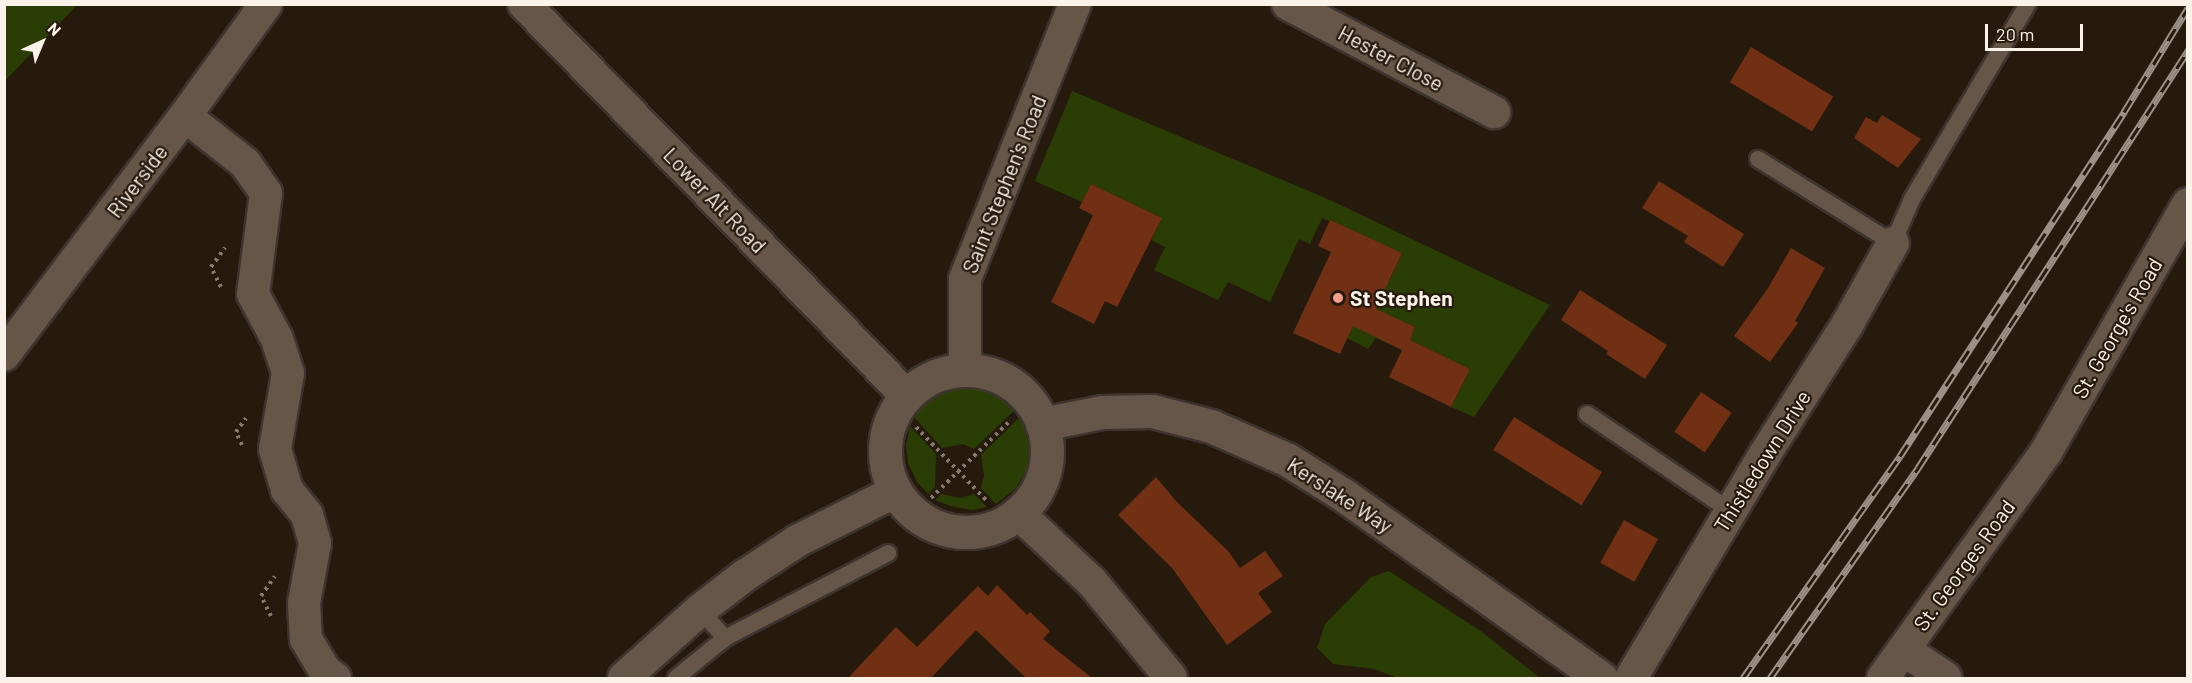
<!DOCTYPE html>
<style>
body{margin:0}
#map{position:relative;width:2192px;height:683px;overflow:hidden;background:#261a0d;font-family:Barlow,sans-serif}
div>[style]{position:absolute}
.green>*{inset:0;background:#2a3d04}
.building>*{inset:0;background:#712f13;transform-origin:0 0}
.path>*{height:4px;margin-top:-2px;transform-origin:0;background:repeating-linear-gradient(90deg,#857a6f 0 3px,transparent 0 7.5px)}
.roads{filter:drop-shadow(2px 0 #3e342f) drop-shadow(-2px 0 #3e342f) drop-shadow(0 2px #3e342f) drop-shadow(0 -2px #3e342f)}
.service>*{height:16px;margin:-8px;padding:0 8px;transform-origin:8px;border-radius:8px;background:#655647}
.minor>*{height:32px;margin:-16px;padding:0 16px;transform-origin:16px;border-radius:16px;background:#655647}
.tertiary>*{height:33px;margin:-16.5px;padding:0 16.5px;transform-origin:16.5px;border-radius:16.5px;background:#655647}
.tertiary>.ring{margin:-16.5px;padding:0;box-sizing:content-box;background:none;border:33px solid #655647;border-radius:50%}
.rail>*{height:7px;margin-top:-3.5px;transform-origin:0;background:repeating-linear-gradient(90deg,#261a0d 0 14px,#9b9186 0 28px);box-sizing:border-box;border-block:2px solid #9b9186}
.dots>*{width:16px;height:16px;translate:-50% -50%;box-sizing:border-box;border:3px solid #261a0d;border-radius:50%}
span{translate:-50% -50%;white-space:nowrap;text-align:center;line-height:1.15;-webkit-text-stroke:4.5px #261a0d;paint-order:stroke}
.street-label{font-size:21px;color:#fbf2e9}
.poi-label{font-size:21px;color:#fbf2e9;font-weight:700}
.left{translate:0 -50%;text-align:left}
.frame{position:absolute;inset:0;border:6px solid #fbf2e9;pointer-events:none}
.north{position:absolute;left:12px;top:12px;width:60px;height:60px;-webkit-text-stroke:4px #261a0d;paint-order:stroke;rotate:44deg;font-size:16px;font-weight:700;line-height:24px;text-align:center;color:#fbf2e9}
.north::after{content:'';display:block;margin:auto;width:21px;height:27px;background:#fbf2e9;clip-path:polygon(50% 0,100% 100%,50% 72%,0 100%)}
.scale{position:absolute;left:1985px;top:24px;width:98px;height:27px;box-sizing:border-box;border:3px solid #fbf2e9;border-top:0;padding-left:8px;font-size:18px;line-height:21px;white-space:nowrap;color:#fbf2e9;-webkit-text-stroke:4px #261a0d;paint-order:stroke}
</style>
<div id="map">
<div class="green">
<i style="clip-path:polygon(5px 4px,77px 5px,5px 81px,4px 5px)"></i>
<i style="clip-path:polygon(1072px 91px,1330px 200px,1550px 305px,1474px 417px,1451px 407px,1470px 369px,1410px 340px,1415px 327px,1402px 321px,1391px 345px,1376px 338px,1368px 349px,1347px 338px,1377px 274px,1390px 280px,1402px 253px,1322px 218px,1310px 244px,1299px 239px,1270px 302px,1228px 282px,1218px 300px,1154px 270px,1165px 247px,1151px 240px,1162px 218px,1091px 184px,1082px 202px,1035px 181px)"></i>
<i style="clip-path:polygon(969px 384px,996px 390px,1018px 407px,974px 449px,963px 444px,942px 448px,914px 417px,925px 403px,937px 394px)"></i>
<i style="clip-path:polygon(1022px 415px,1032px 444px,1028px 468px,1016px 488px,996px 504px,981px 488px,984px 475px,981px 455px)"></i>
<i style="clip-path:polygon(910px 426px,936px 454px,935px 487px,928px 494px,917px 482px,908px 463px,906px 445px)"></i>
<i style="clip-path:polygon(941px 494px,961px 498px,974px 494px,987px 507px,972px 510px,951px 506px,935px 500px)"></i>
<i style="clip-path:polygon(1389px 571px,1482px 632px,1540px 678px,1398px 678px,1374px 669px,1333px 664px,1317px 648px,1325px 624px,1371px 577px)"></i>
</div>
<div class="building">
<i style="left:1751px;top:47px;width:96px;height:41px;rotate:31deg"></i>
<i style="clip-path:polygon(1882px 115px,1921px 139px,1898px 168px,1854px 138px,1866px 117px,1877px 123px)"></i>
<i style="clip-path:polygon(1659px 181px,1744px 234px,1723px 267px,1684px 242px,1688px 236px,1642px 208px)"></i>
<i style="clip-path:polygon(1091px 184px,1162px 218px,1117px 307px,1105px 301px,1094px 324px,1051px 302px,1093px 215px,1079px 208px)"></i>
<i style="clip-path:polygon(1330px 220px,1402px 253px,1376px 309px,1415px 327px,1410px 340px,1470px 369px,1451px 407px,1389px 377px,1402px 350px,1353px 326px,1340px 354px,1293px 333px,1331px 252px,1318px 246px)"></i>
<i style="clip-path:polygon(1791px 248px,1825px 268px,1795px 321px,1798px 323px,1770px 362px,1734px 336px,1768px 288px)"></i>
<i style="clip-path:polygon(1580px 290px,1667px 345px,1645px 379px,1606px 354px,1608px 351px,1561px 320px)"></i>
<i style="left:1701px;top:392px;width:37px;height:48px;rotate:34deg"></i>
<i style="left:1514px;top:417px;width:104px;height:39px;rotate:32deg"></i>
<i style="clip-path:polygon(1156px 477px,1176px 501px,1229px 552px,1240px 568px,1265px 551px,1283px 576px,1258px 593px,1272px 612px,1227px 645px,1172px 568px,1118px 515px)"></i>
<i style="left:1624px;top:520px;width:39px;height:49px;rotate:29deg"></i>
<i style="clip-path:polygon(997px 585px,1027px 615px,1030px 612px,1050px 631px,1043px 639px,1092px 678px,1026px 678px,976px 630px,931px 678px,848px 678px,896px 627px,917px 647px,978px 586px,988px 596px)"></i>
</div>
<div class="path">
<i style="left:221px;top:287px;width:22px;rotate:-117deg"></i>
<i style="left:211px;top:267px;width:24px;rotate:-54deg"></i>
<i style="left:916px;top:427px;width:104px;rotate:46.2deg"></i>
<i style="left:242px;top:445px;width:14px;rotate:-115deg"></i>
<i style="left:236px;top:432px;width:17px;rotate:-54deg"></i>
<i style="left:931px;top:498px;width:110px;rotate:-44.3deg"></i>
<i style="left:271px;top:616px;width:22px;rotate:-117deg"></i>
<i style="left:261px;top:596px;width:24px;rotate:-55deg"></i>
</div>
<div class="roads">
<div class="service">
<i style="left:1758px;top:159px;width:159px;rotate:31.9deg"></i>
<i style="left:1893px;top:243px;width:48px;rotate:-66.6deg"></i>
<i style="left:1912px;top:199px;width:227px;rotate:-59.3deg"></i>
<i style="left:1587px;top:414px;width:174px;rotate:34deg"></i>
<i style="left:700px;top:610px;width:38px;rotate:48deg"></i>
<i style="left:676px;top:678px;width:63px;rotate:-39.2deg"></i>
<i style="left:725px;top:638px;width:184px;rotate:-27.5deg"></i>
</div>
<div class="minor">
<i style="left:524px;top:4px;width:548px;rotate:45.67deg"></i>
<i style="left:1288px;top:4px;width:233px;rotate:27.7deg"></i>
<i style="left:185px;top:116px;width:76px;rotate:38.1deg"></i>
<i style="left:245px;top:163px;width:37px;rotate:55deg"></i>
<i style="left:266px;top:193px;width:102px;rotate:97.3deg"></i>
<i style="left:253px;top:294px;width:51px;rotate:61.9deg"></i>
<i style="left:277px;top:339px;width:36px;rotate:72deg"></i>
<i style="left:288px;top:373px;width:77px;rotate:99.7deg"></i>
<i style="left:275px;top:449px;width:43px;rotate:73.7deg"></i>
<i style="left:287px;top:490px;width:32px;rotate:51deg"></i>
<i style="left:307px;top:515px;width:29px;rotate:74deg"></i>
<i style="left:315px;top:543px;width:61px;rotate:100.4deg"></i>
<i style="left:304px;top:603px;width:36px;rotate:87deg"></i>
<i style="left:306px;top:639px;width:39px;rotate:59deg"></i>
<i style="left:326px;top:672px;width:11px;rotate:34deg"></i>
<i style="left:4px;top:355px;width:300px;rotate:-52.9deg"></i>
<i style="left:185px;top:116px;width:138px;rotate:-54.1deg"></i>
<i style="left:965px;top:370px;width:91px;rotate:-90deg"></i>
<i style="left:965px;top:279px;width:296px;rotate:-68.2deg"></i>
<i style="left:1018px;top:513px;width:101px;rotate:43deg"></i>
<i style="left:1092px;top:582px;width:124px;rotate:50.5deg"></i>
<i style="left:1904px;top:650px;width:50px;rotate:33.7deg"></i>
<i style="left:624px;top:678px;width:102px;rotate:-41.8deg"></i>
<i style="left:700px;top:610px;width:56px;rotate:-37.7deg"></i>
<i style="left:744px;top:576px;width:64px;rotate:-33.4deg"></i>
<i style="left:797px;top:541px;width:111px;rotate:-26.8deg"></i>
<i style="left:1631px;top:678px;width:261px;rotate:-59.1deg"></i>
<i style="left:1765px;top:454px;width:153px;rotate:-57.6deg"></i>
<i style="left:1847px;top:325px;width:94px;rotate:-60.7deg"></i>
<i style="left:1883px;top:678px;width:279px;rotate:-54.2deg"></i>
<i style="left:2046px;top:452px;width:286px;rotate:-60.2deg"></i>
</div>
<div class="tertiary">
<i class="ring" style="left:885px;top:370px;width:129px;height:129px"></i>
<i style="left:1042px;top:424px;width:61px;rotate:-11.3deg"></i>
<i style="left:1102px;top:412px;width:50px;rotate:-1.1deg"></i>
<i style="left:1152px;top:411px;width:61px;rotate:14.3deg"></i>
<i style="left:1211px;top:426px;width:84px;rotate:23.8deg"></i>
<i style="left:1288px;top:460px;width:67px;rotate:32.3deg"></i>
<i style="left:1345px;top:496px;width:314px;rotate:35.4deg"></i>
</div>
</div>
<div class="rail">
<i style="left:1743px;top:678px;width:272px;rotate:-54.7deg"></i>
<i style="left:1900px;top:456px;width:411px;rotate:-56.9deg"></i>
<i style="left:2124px;top:112px;width:122px;rotate:-58.4deg"></i>
<i style="left:1770px;top:678px;width:257px;rotate:-54.8deg"></i>
<i style="left:1918px;top:468px;width:498px;rotate:-57.1deg"></i>
</div>
<div class="dots">
<i style="left:1338px;top:298px;background:#f49d8c"></i>
</div>
<div class="street-label">
<span style="left:1391px;top:58px;rotate:28deg">Hester Close</span>
<span style="left:137px;top:181px;rotate:-53deg">Riverside</span>
<span style="left:1004px;top:184px;rotate:-68deg">Saint Stephen's Road</span>
<span style="left:715px;top:200px;rotate:46deg">Lower Alt Road</span>
<span style="left:2117px;top:328px;rotate:-60deg">St. George's Road</span>
<span style="left:1762px;top:461px;rotate:-58deg">Thistledown Drive</span>
<span style="left:1340px;top:495px;rotate:33deg">Kerslake Way</span>
<span style="left:1964px;top:565px;rotate:-54deg">St. Georges Road</span>
</div>
<div class="poi-label">
<span class="left" style="left:1350px;top:298px">St Stephen</span>
</div>
<div class="frame"></div>
<div class="north">N</div>
<div class="scale">20 m</div>
</div>
